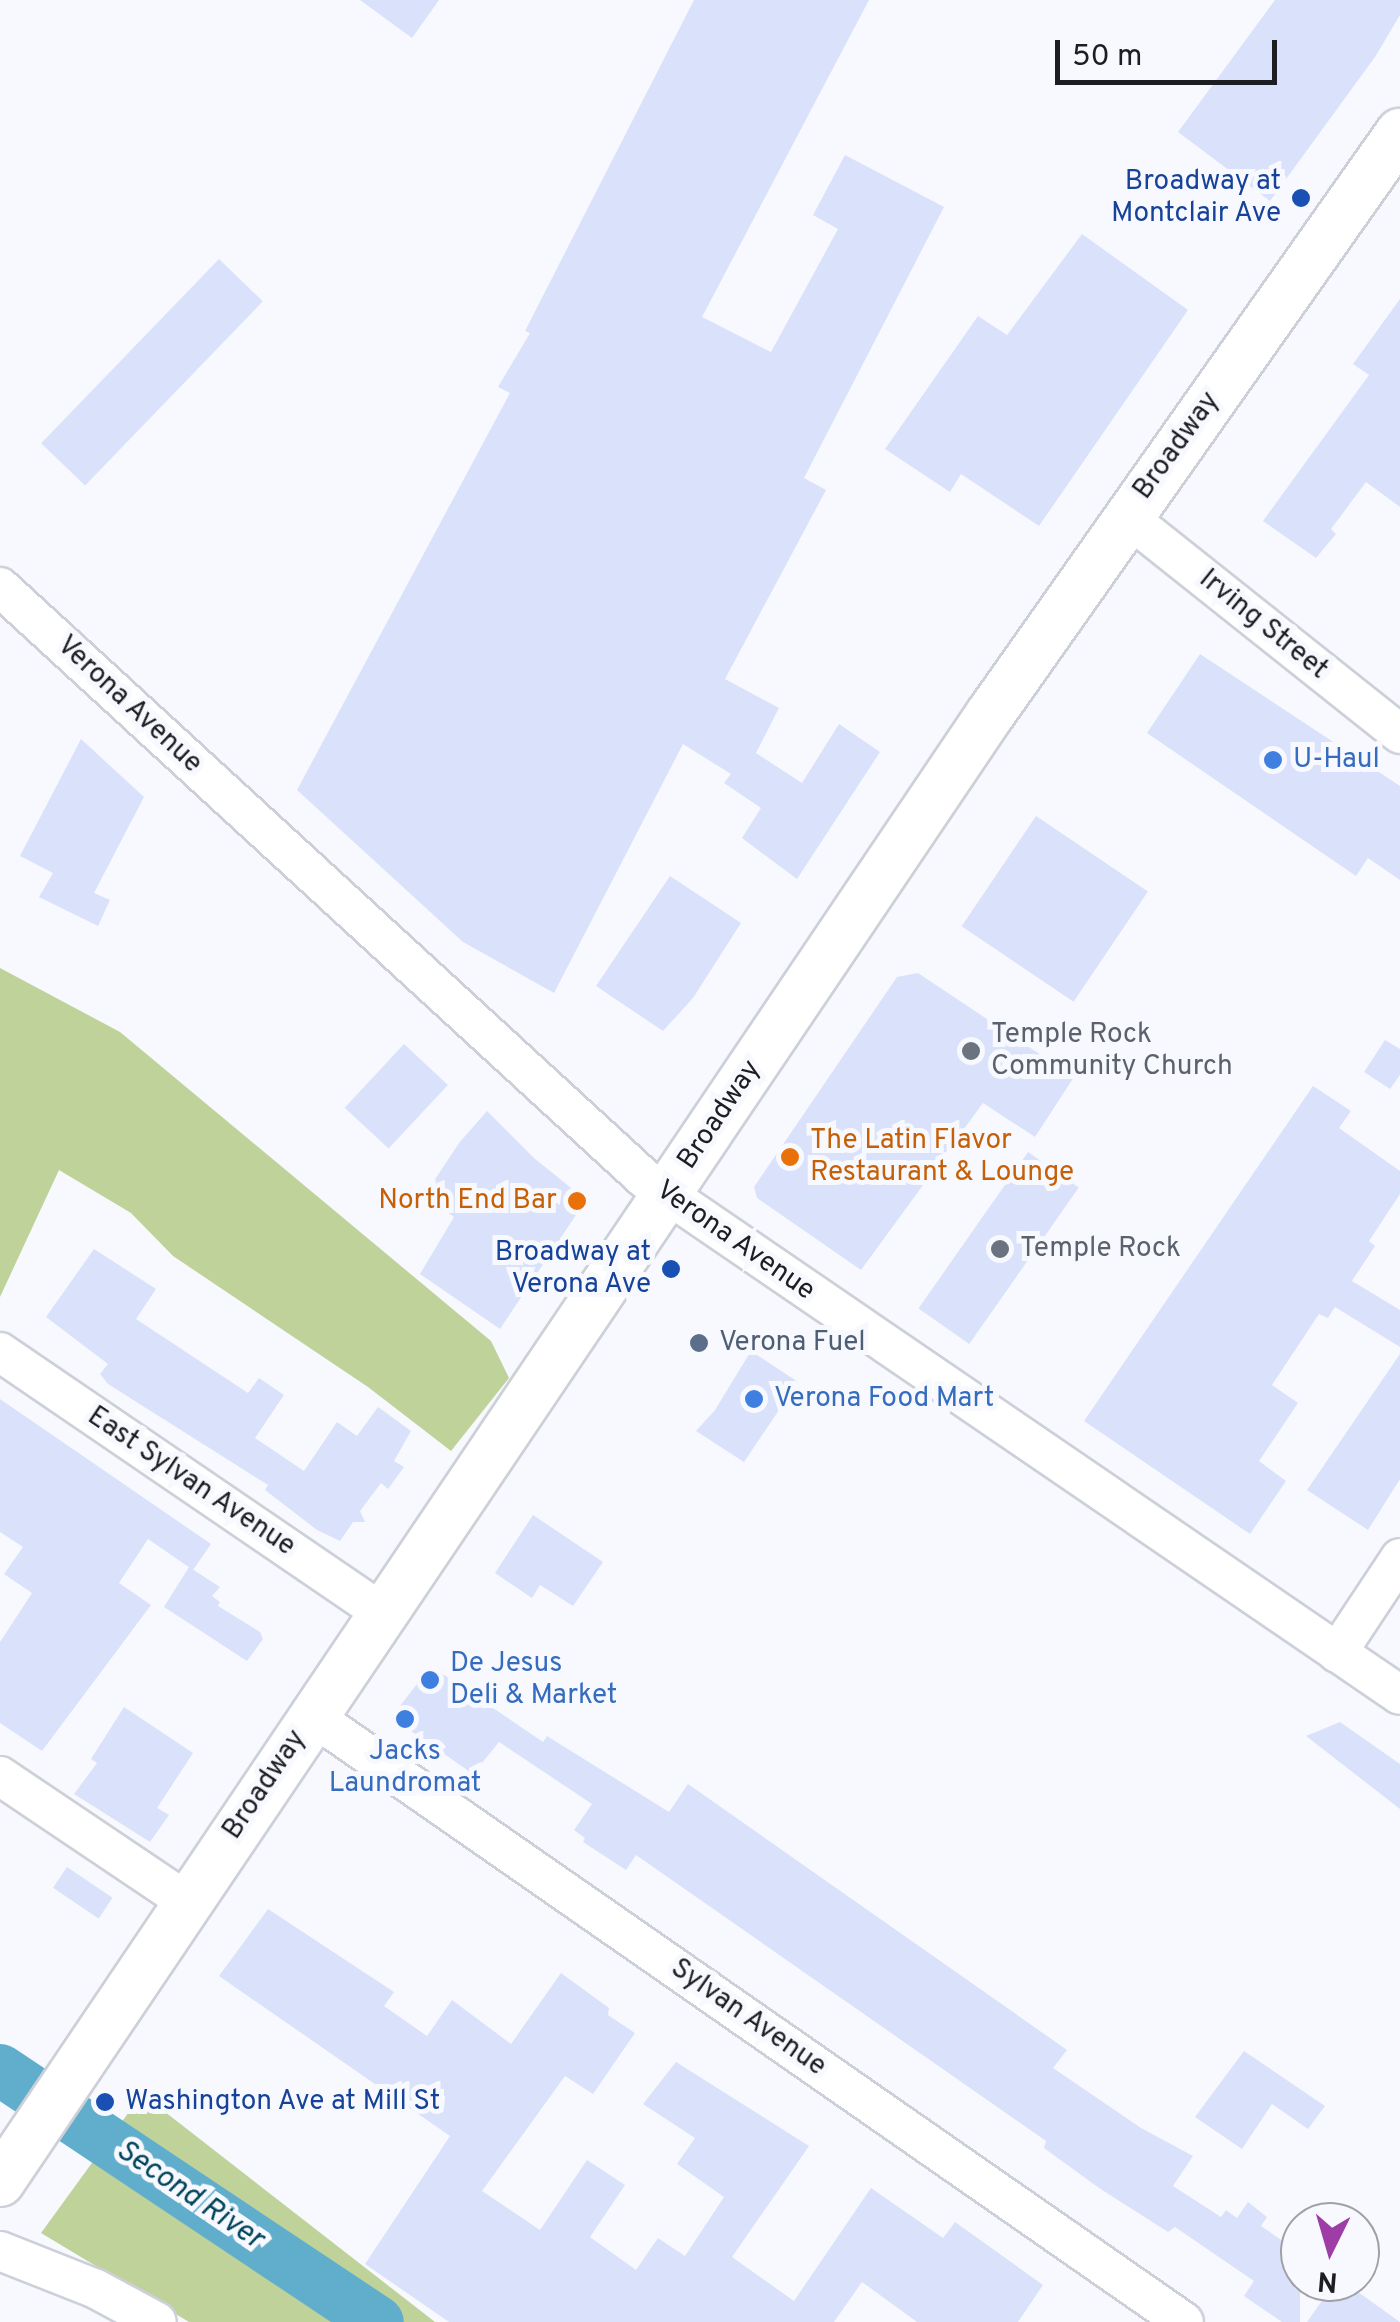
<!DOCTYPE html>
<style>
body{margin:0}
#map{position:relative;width:1400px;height:2322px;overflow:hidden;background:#f7f9fe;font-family:Overpass,sans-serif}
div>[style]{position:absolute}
.green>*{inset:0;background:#bfd29a}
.river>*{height:52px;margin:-26px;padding:0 26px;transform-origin:26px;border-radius:26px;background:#61adcc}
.building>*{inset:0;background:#dae2fb;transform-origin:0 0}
.roads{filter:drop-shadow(2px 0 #cdd0d9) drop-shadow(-2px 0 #cdd0d9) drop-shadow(0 2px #cdd0d9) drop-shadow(0 -2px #cdd0d9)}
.minor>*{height:38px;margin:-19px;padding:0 19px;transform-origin:19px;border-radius:19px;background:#fff}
.major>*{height:48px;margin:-24px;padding:0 24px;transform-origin:24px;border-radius:24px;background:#fff}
.dots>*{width:28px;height:28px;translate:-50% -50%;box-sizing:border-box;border:5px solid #f7f9fe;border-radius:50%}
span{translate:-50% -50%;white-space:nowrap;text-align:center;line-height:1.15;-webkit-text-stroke:10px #f7f9fe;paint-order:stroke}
.transit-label{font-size:28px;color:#164399}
.right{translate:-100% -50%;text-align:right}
.left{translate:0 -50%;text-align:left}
.street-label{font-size:28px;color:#1d1e22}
.shop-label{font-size:28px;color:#366cbe}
.worship-label{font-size:28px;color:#5b616d}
.food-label{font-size:28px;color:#c56008}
.service-label{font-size:28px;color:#4e5e75}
.water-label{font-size:30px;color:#00445a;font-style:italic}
.north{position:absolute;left:1280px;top:2202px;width:100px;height:100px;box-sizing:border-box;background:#f7f9fe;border:2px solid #a0a1a6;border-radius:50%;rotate:185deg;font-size:28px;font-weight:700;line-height:40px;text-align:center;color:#1d1e22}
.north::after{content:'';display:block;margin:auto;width:35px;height:45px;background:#9e3da5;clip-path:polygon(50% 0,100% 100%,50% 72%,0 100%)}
.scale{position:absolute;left:1055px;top:40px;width:222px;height:45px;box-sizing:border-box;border:5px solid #1d1e22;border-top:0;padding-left:12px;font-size:30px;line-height:35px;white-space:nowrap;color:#1d1e22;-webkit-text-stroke:8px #f7f9fe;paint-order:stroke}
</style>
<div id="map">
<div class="green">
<i style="clip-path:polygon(0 968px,120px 1032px,491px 1341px,509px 1378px,451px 1451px,368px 1387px,173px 1256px,131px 1213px,59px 1170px,0 1297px)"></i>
<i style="clip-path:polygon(142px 2094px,435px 2322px,189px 2322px,41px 2233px)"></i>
</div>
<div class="river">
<i style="left:0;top:2070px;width:454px;rotate:33.7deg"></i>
</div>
<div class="building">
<i style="clip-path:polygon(360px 0,439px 0,412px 38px)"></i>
<i style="clip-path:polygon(694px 0,869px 0,702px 317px,771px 352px,838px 229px,813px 215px,845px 155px,944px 207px,804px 478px,826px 490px,725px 679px,779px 708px,756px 753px,802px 783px,839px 724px,880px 752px,797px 879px,742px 838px,761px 808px,724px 783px,731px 774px,683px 744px,554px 993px,463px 942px,297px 790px,510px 393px,498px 387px,530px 333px,525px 331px)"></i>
<i style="clip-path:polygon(1275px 0,1400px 0,1400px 15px,1375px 57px,1270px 201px,1178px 132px)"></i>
<i style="clip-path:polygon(1082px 234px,1188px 310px,1039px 526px,961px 474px,950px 492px,885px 449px,978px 316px,1007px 335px)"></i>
<i style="left:219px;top:259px;width:61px;height:256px;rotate:44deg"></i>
<i style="clip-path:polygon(1400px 299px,1400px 507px,1366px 482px,1331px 529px,1336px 534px,1316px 558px,1263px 521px,1369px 375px,1353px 364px)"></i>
<i style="clip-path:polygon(1200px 654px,1400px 786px,1400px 880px,1368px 858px,1356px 876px,1147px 733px)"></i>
<i style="clip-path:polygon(81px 739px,144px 797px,94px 893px,110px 900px,98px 926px,39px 897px,53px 873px,20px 856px)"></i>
<i style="left:1036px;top:816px;width:135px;height:133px;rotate:34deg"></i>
<i style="clip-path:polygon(670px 876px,741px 923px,693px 998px,663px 1031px,596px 986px)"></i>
<i style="clip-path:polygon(918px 973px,1074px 1077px,1035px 1137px,983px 1103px,861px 1270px,757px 1198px,754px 1187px,897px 977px)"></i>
<i style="clip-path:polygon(1385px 1040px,1400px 1049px,1400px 1075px,1390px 1089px,1364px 1072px)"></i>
<i style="left:404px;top:1044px;width:60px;height:87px;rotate:43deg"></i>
<i style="clip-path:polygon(1313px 1086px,1351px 1111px,1339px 1128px,1400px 1171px,1400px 1194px,1369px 1241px,1375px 1246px,1352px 1281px,1400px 1310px,1400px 1347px,1335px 1307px,1328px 1318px,1319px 1314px,1272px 1385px,1298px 1403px,1259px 1461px,1286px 1481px,1250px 1534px,1084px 1421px)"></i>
<i style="clip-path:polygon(487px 1111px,534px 1158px,586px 1200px,500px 1329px,420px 1274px,454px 1217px,424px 1196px,459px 1143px)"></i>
<i style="left:1028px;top:1152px;width:62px;height:191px;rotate:35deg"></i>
<i style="clip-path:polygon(94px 1249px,156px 1289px,136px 1319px,248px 1393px,259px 1378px,284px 1395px,255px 1438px,304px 1471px,337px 1422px,357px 1436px,378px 1407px,411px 1431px,394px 1461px,404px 1467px,388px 1489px,381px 1483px,360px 1511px,365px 1522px,353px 1522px,340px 1541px,317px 1530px,265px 1490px,268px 1485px,108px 1384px,100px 1374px,108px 1364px,46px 1317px)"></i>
<i style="clip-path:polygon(751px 1351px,798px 1382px,744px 1462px,696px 1431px,715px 1410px)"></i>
<i style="clip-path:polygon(1400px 1354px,1400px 1479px,1368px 1530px,1307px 1490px)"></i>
<i style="clip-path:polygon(0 1399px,211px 1544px,193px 1570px,148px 1539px,119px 1583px,151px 1605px,42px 1751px,0 1723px,0 1642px,32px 1593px,4px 1574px,23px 1547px,0 1532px)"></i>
<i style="clip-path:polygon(533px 1515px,603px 1562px,573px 1606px,540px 1585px,532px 1598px,495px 1573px)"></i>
<i style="clip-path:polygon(189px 1567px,220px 1587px,212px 1596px,220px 1602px,218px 1606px,260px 1632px,263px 1639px,247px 1661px,164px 1607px)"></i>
<i style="clip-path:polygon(431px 1666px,543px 1742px,547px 1736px,669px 1812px,688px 1784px,1067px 2050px,1053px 2068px,1141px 2128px,1193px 2156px,1173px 2186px,1221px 2217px,1226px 2210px,1237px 2218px,1248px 2202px,1267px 2217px,1261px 2226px,1300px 2253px,1300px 2322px,1282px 2322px,1244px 2296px,1254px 2281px,1175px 2227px,1168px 2232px,1099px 2188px,1044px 2148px,1046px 2141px,636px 1855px,626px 1870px,583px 1842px,585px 1838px,574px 1830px,592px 1804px,499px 1742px,473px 1774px,398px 1722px,396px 1711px)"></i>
<i style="clip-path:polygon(124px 1707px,193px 1753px,157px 1808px,169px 1815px,150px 1842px,74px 1794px,97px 1763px,91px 1759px)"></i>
<i style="clip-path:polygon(1340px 1722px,1400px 1764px,1400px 1809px,1306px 1736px)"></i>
<i style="left:67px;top:1867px;width:55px;height:25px;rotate:34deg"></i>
<i style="clip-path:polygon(268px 1909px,394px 1992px,384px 2006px,427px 2036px,452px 2000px,511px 2044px,561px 1973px,609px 2008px,608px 2015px,635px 2033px,593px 2094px,565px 2076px,482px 2191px,540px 2230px,587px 2160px,625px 2185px,590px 2237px,636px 2270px,658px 2238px,685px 2256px,724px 2197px,677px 2164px,695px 2138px,643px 2104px,676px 2062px,809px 2146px,732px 2257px,794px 2301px,871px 2188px,943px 2238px,955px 2222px,1043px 2285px,1018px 2322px,917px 2322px,862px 2282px,834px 2322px,449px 2322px,365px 2264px,450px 2136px,219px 1976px)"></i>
<i style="clip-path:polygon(1244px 2051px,1325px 2106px,1308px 2129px,1272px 2104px,1242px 2149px,1195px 2117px)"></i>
<i style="clip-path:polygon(1335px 2282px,1344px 2282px,1400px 2322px,1307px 2322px)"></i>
</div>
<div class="roads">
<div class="minor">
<i style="left:1126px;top:516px;width:350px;rotate:38.5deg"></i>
<i style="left:0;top:587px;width:875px;rotate:42.55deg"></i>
<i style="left:645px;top:1179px;width:914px;rotate:34.35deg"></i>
<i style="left:0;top:1352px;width:461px;rotate:34.3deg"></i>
<i style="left:1337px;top:1653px;width:114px;rotate:-56.4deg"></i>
<i style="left:311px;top:1715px;width:1063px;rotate:34.81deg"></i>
<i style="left:0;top:1776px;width:224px;rotate:33.9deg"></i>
<i style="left:0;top:2251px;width:103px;rotate:21.6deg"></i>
<i style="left:96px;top:2289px;width:69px;rotate:28.4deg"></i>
</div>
<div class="major">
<i style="left:0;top:2182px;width:1772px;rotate:-56deg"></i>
<i style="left:991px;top:713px;width:710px;rotate:-54.81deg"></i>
</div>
</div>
<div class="dots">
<i style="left:1301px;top:198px;background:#1a4fb4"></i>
<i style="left:1273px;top:760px;background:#3f7fe0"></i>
<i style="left:971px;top:1051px;background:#6b7280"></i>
<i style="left:790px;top:1157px;background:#e8710a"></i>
<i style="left:577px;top:1201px;background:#e8710a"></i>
<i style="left:1000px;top:1249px;background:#6b7280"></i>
<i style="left:671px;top:1269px;background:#1a4fb4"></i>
<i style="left:699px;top:1343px;background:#5c6f8a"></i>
<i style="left:754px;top:1399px;background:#3f7fe0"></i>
<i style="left:430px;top:1680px;background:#3f7fe0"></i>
<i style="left:405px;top:1719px;background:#3f7fe0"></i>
<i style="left:105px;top:2102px;background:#1a4fb4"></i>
</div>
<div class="transit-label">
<span class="right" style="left:1281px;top:198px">Broadway at<br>Montclair Ave</span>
<span class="right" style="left:651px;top:1269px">Broadway at<br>Verona Ave</span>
<span class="left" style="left:125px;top:2102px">Washington Ave at Mill St</span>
</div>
<div class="street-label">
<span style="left:1177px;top:446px;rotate:-54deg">Broadway</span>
<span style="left:1263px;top:625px;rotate:39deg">Irving Street</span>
<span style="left:129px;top:705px;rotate:43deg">Verona Avenue</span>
<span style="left:720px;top:1115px;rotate:-56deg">Broadway</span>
<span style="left:735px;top:1241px;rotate:35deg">Verona Avenue</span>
<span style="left:191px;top:1482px;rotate:34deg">East Sylvan Avenue</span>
<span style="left:265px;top:1785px;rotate:-56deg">Broadway</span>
<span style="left:748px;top:2018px;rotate:35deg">Sylvan Avenue</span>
</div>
<div class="shop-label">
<span class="left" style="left:1293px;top:760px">U-Haul</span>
<span class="left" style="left:774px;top:1399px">Verona Food Mart</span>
<span class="left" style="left:450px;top:1680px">De Jesus<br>Deli &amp; Market</span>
<span style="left:405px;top:1768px">Jacks<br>Laundromat</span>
</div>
<div class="worship-label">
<span class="left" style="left:991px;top:1051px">Temple Rock<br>Community Church</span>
<span class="left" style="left:1020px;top:1249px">Temple Rock</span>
</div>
<div class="food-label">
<span class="left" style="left:810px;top:1157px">The Latin Flavor<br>Restaurant &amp; Lounge</span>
<span class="right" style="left:557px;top:1201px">North End Bar</span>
</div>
<div class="service-label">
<span class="left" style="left:719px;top:1343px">Verona Fuel</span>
</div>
<div class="water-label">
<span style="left:189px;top:2196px;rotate:34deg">Second River</span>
</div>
<div class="north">N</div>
<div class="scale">50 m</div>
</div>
